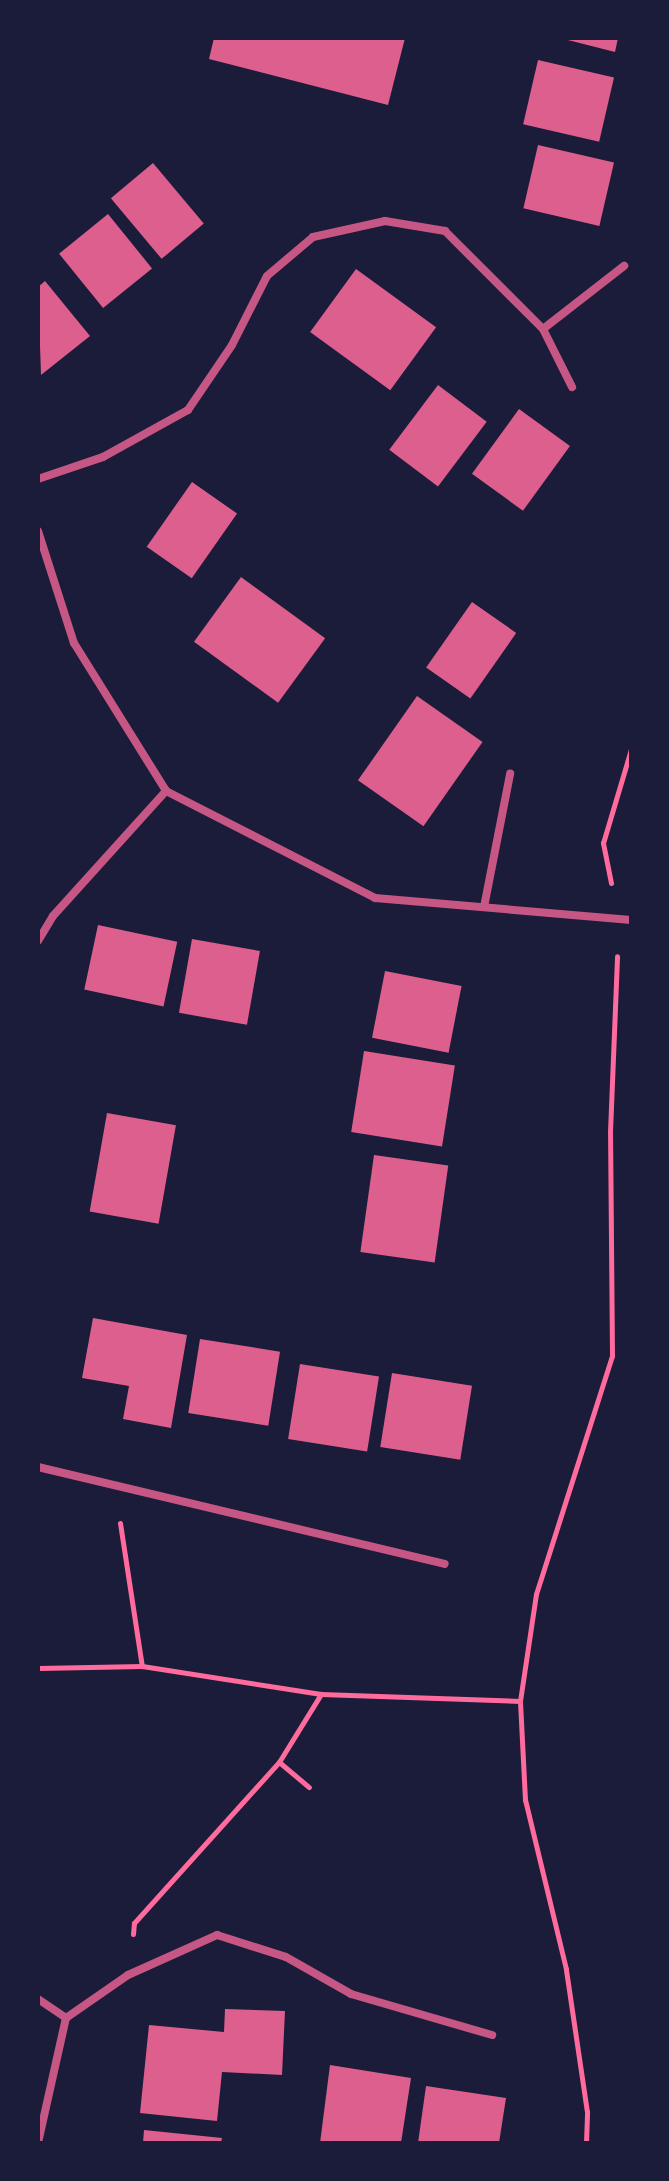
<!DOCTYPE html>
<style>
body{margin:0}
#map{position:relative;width:669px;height:2181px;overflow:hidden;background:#1b1b3a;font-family:"Varela Round",sans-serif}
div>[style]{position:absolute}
.building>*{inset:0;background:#dd5f8e;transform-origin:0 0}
.path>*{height:5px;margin:-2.5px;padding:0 2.5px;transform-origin:2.5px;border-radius:2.5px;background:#ff6b9d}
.minor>*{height:8px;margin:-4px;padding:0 4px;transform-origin:4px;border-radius:4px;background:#c65784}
span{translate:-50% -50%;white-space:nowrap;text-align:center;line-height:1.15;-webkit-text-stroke:6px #1b1b3a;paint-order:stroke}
.frame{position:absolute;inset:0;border:40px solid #1b1b3a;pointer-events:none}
</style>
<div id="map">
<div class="building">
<i style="clip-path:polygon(214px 38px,405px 38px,388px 105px,209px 59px)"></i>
<i style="clip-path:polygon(560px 38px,618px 38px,615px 52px)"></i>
<i style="left:538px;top:60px;width:78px;height:66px;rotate:13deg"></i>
<i style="left:538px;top:145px;width:78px;height:65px;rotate:13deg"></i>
<i style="left:153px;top:163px;width:79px;height:55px;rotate:50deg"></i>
<i style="left:108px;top:214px;width:70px;height:63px;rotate:51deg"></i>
<i style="left:356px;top:269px;width:99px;height:78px;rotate:36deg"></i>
<i style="clip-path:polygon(45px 281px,90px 336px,41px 375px,38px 287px)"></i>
<i style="left:438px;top:385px;width:61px;height:81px;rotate:37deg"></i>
<i style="left:519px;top:409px;width:63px;height:80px;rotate:36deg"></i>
<i style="left:192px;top:482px;width:55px;height:79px;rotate:35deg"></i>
<i style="left:241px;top:577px;width:104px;height:80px;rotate:36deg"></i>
<i style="left:472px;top:602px;width:54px;height:80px;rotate:35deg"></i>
<i style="left:417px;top:696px;width:80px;height:103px;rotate:35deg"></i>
<i style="left:98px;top:925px;width:81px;height:66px;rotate:12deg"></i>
<i style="left:192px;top:939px;width:69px;height:75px;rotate:10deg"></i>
<i style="left:385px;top:971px;width:78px;height:68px;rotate:11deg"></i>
<i style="left:364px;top:1051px;width:92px;height:82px;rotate:9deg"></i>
<i style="left:107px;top:1113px;width:70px;height:100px;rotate:10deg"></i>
<i style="left:374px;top:1155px;width:75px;height:98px;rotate:8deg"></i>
<i style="clip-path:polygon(93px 1318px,187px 1335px,171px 1428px,123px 1419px,129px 1386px,82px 1378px)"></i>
<i style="left:200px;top:1339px;width:81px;height:75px;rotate:9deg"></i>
<i style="left:300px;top:1364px;width:80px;height:76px;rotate:9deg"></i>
<i style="left:392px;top:1373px;width:81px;height:75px;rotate:9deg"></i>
<i style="clip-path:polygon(225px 2009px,285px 2011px,282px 2075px,222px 2072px,217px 2121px,140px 2113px,149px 2025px,224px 2032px)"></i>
<i style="clip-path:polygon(330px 2065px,411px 2078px,401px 2143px,320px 2143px)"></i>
<i style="clip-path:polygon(426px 2086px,506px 2098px,499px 2143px,418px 2143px)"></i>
<i style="clip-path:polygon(144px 2130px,222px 2138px,221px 2143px,143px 2143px)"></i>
</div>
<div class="path">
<i style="left:611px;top:883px;width:41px;rotate:-101.3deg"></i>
<i style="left:603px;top:843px;width:98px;rotate:-73.4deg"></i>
<i style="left:120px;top:1523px;width:145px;rotate:81.3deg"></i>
<i style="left:38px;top:1668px;width:104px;rotate:-1.1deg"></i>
<i style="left:142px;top:1666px;width:181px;rotate:8.9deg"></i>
<i style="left:321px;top:1694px;width:199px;rotate:2deg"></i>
<i style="left:279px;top:1762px;width:39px;rotate:40deg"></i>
<i style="left:133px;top:1934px;width:11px;rotate:-85deg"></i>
<i style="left:134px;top:1923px;width:217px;rotate:-48deg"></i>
<i style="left:279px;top:1762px;width:80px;rotate:-58.3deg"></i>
<i style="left:586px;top:2143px;width:31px;rotate:-88deg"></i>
<i style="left:587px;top:2112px;width:145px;rotate:-98.4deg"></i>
<i style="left:566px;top:1969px;width:174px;rotate:-103.6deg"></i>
<i style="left:525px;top:1800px;width:99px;rotate:-92.9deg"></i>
<i style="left:520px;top:1701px;width:108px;rotate:-81.5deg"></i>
<i style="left:536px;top:1594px;width:250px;rotate:-72.3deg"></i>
<i style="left:612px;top:1356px;width:224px;rotate:-90.5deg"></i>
<i style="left:610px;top:1132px;width:176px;rotate:-87.7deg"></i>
</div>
<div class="minor">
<i style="left:543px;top:329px;width:65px;rotate:63.4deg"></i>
<i style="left:38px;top:479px;width:69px;rotate:-18.7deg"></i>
<i style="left:103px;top:457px;width:97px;rotate:-28.9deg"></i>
<i style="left:188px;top:410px;width:78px;rotate:-55.9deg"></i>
<i style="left:232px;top:345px;width:77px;rotate:-63.1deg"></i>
<i style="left:267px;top:276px;width:60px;rotate:-40.3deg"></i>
<i style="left:313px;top:237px;width:74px;rotate:-12.5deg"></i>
<i style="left:385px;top:221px;width:61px;rotate:9.5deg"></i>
<i style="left:445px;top:231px;width:139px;rotate:45deg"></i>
<i style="left:543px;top:329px;width:103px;rotate:-37.9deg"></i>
<i style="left:38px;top:531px;width:118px;rotate:72.2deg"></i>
<i style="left:74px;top:643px;width:174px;rotate:58.1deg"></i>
<i style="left:166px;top:791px;width:235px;rotate:27.1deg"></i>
<i style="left:375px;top:898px;width:257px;rotate:4.9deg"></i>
<i style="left:484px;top:907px;width:136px;rotate:-78.9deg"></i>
<i style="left:38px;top:941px;width:29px;rotate:-59deg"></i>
<i style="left:53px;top:916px;width:169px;rotate:-47.9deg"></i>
<i style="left:38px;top:1467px;width:418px;rotate:13.4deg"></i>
<i style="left:38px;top:1999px;width:34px;rotate:34deg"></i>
<i style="left:38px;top:2143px;width:128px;rotate:-77.4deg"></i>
<i style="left:66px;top:2018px;width:75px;rotate:-34.7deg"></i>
<i style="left:128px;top:1975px;width:98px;rotate:-24.2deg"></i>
<i style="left:217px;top:1935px;width:72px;rotate:17.7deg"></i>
<i style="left:286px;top:1957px;width:75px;rotate:29.6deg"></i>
<i style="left:351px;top:1994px;width:147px;rotate:16.2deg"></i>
</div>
<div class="frame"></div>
</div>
